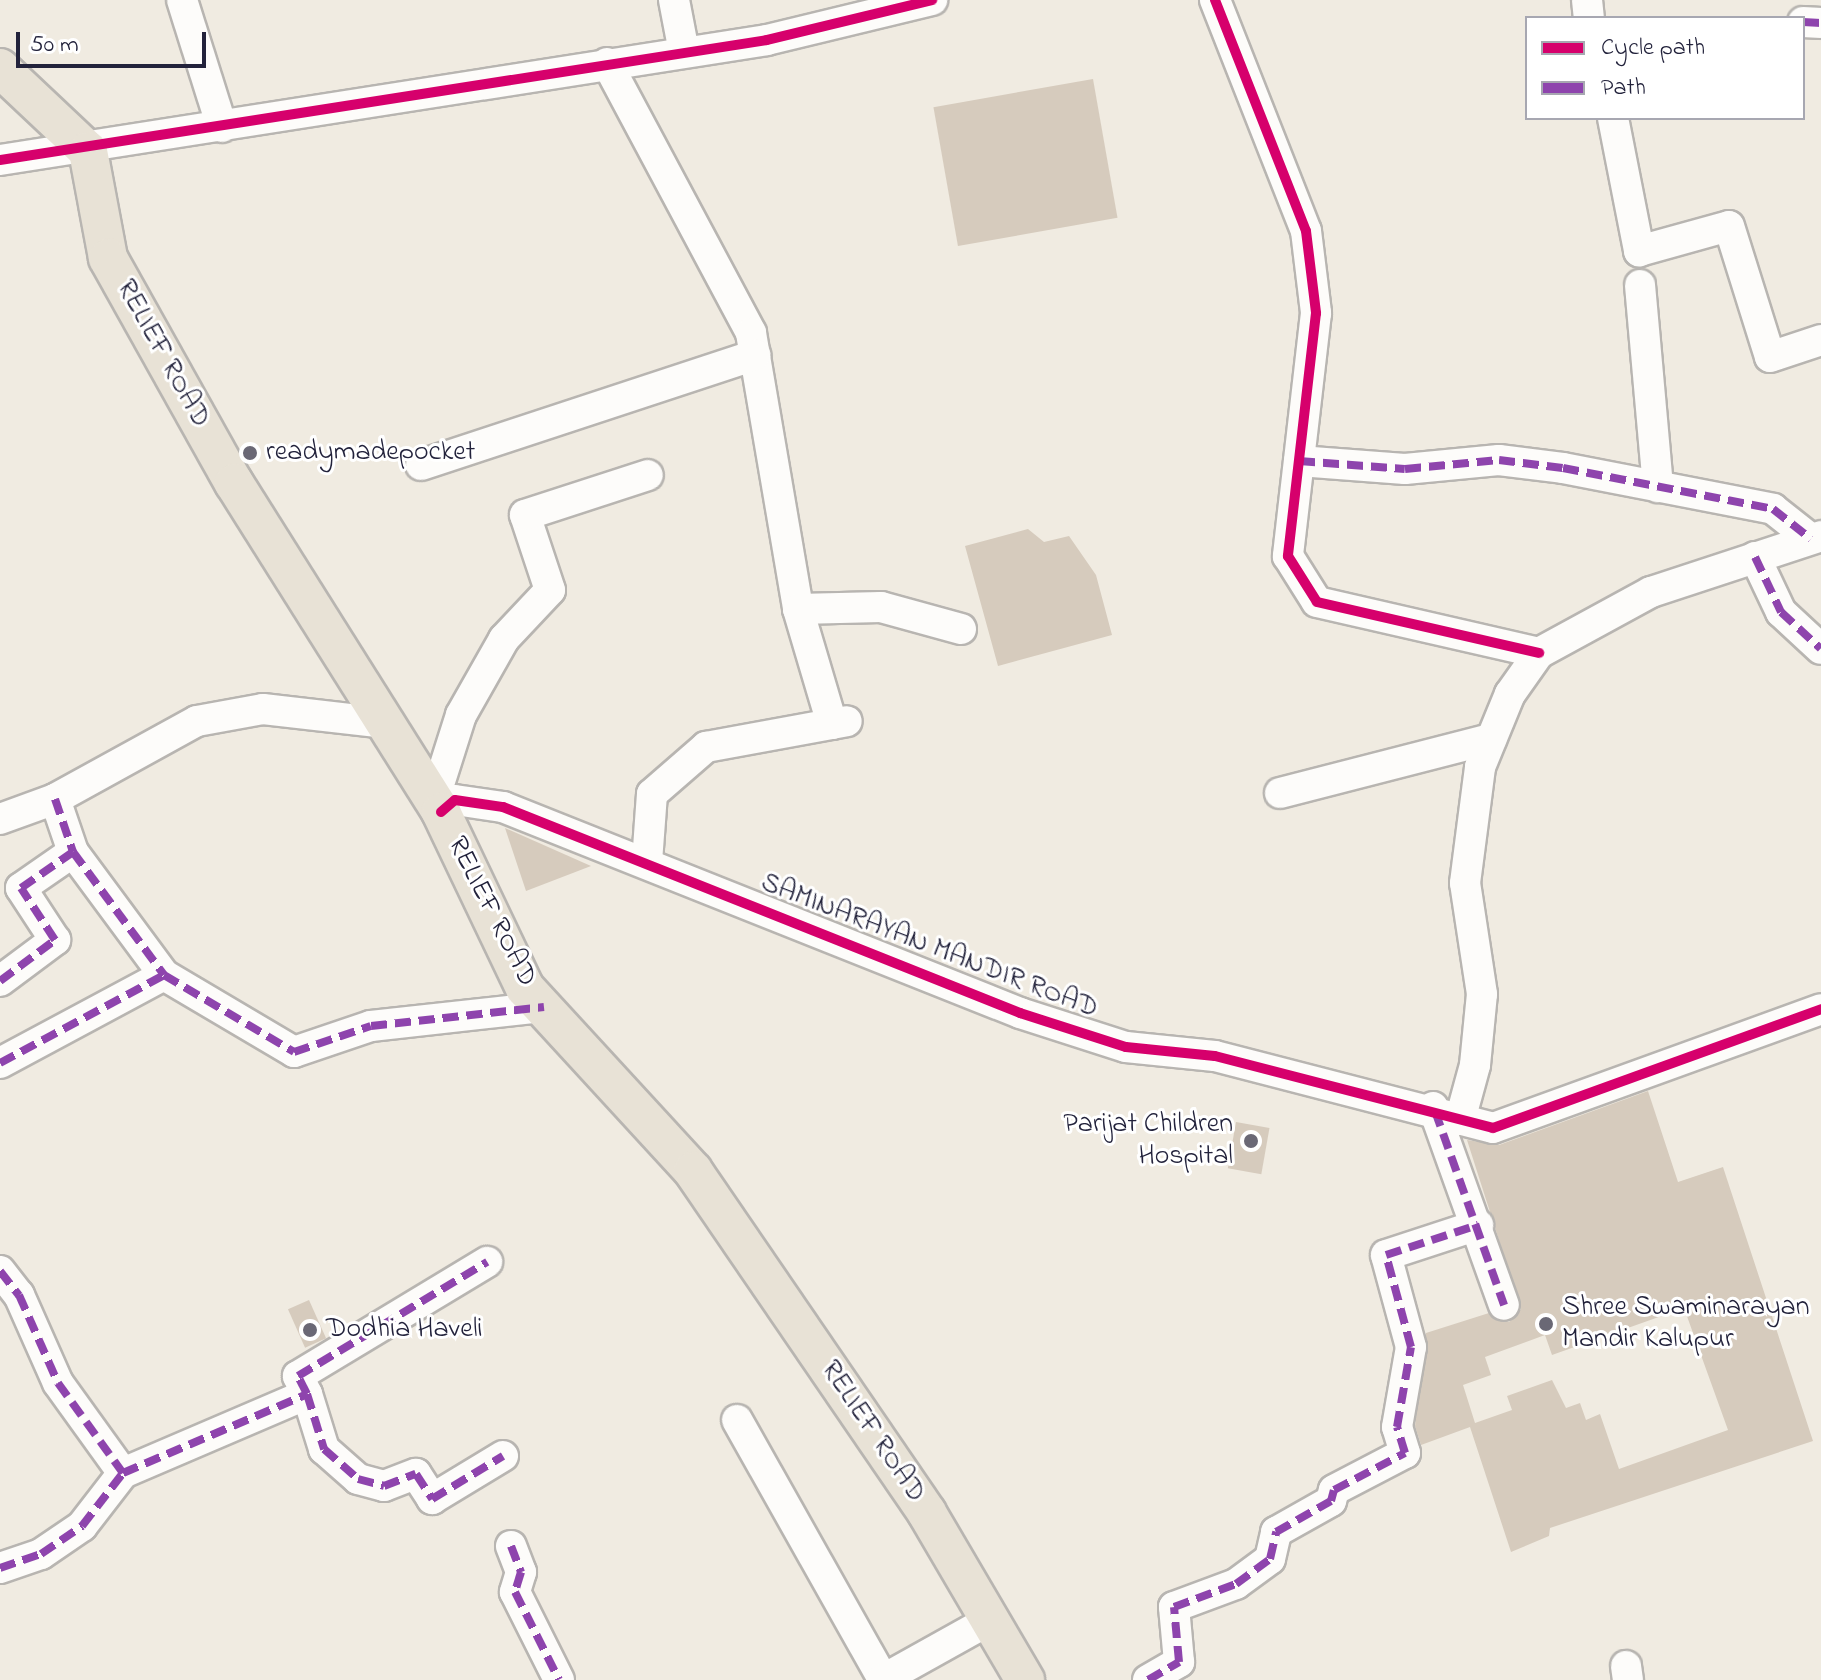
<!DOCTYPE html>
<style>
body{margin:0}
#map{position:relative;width:1821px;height:1680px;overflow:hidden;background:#f0ebe1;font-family:"Indie Flower",sans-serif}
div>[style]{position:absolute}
.building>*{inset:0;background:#d6cbbd;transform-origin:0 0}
.roads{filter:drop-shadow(2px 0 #b8b5b1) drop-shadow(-2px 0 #b8b5b1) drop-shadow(0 2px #b8b5b1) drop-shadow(0 -2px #b8b5b1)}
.minor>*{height:30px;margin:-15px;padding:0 15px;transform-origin:15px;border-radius:15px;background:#fdfcfa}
.major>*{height:38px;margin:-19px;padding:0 19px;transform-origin:19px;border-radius:19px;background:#e8e2d6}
.quiet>*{height:8px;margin-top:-4px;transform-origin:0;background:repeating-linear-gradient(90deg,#8e44ad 0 16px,transparent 0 24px)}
.cycleway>*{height:10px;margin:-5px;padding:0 5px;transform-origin:5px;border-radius:5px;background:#d6006c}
.dots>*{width:22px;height:22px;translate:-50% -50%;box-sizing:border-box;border:4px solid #fff;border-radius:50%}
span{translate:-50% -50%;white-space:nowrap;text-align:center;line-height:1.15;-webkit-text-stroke:6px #fff;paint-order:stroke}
.street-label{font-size:28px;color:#22223b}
.poi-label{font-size:28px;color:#22223b}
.left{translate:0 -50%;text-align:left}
.right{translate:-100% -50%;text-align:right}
.legend{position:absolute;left:1525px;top:16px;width:280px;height:104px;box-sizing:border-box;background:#fff;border:2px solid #a7a7b1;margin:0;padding:10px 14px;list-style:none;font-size:24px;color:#22223b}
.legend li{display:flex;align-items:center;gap:16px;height:40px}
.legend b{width:40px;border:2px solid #a7a7b1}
.scale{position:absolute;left:16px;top:32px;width:190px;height:36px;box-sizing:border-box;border:4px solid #22223b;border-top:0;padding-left:10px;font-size:24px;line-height:28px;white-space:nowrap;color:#22223b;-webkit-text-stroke:6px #fff;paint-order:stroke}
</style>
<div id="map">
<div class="building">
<i style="left:1093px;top:79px;width:141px;height:162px;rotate:80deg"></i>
<i style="clip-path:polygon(1028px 529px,1044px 542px,1069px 536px,1096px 575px,1112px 635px,998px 666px,965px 546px)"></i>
<i style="clip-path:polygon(505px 828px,591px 866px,526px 891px)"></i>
<i style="clip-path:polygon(evenodd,1648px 1091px,1678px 1182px,1723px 1167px,1813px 1441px,1550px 1528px,1549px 1536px,1511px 1552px,1470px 1427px,1421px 1445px,1415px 1426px,1426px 1333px,1489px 1313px,1509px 1322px,1521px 1309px,1467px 1140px,1499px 1145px,1648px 1091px,1684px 1308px,1728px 1430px,1619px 1469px,1600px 1414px,1586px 1420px,1580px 1403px,1566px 1408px,1552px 1380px,1507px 1396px,1512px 1410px,1475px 1423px,1463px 1385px,1491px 1375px,1485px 1357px,1545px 1335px,1552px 1355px,1684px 1308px)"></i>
<i style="left:1236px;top:1122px;width:34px;height:47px;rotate:10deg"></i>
<i style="left:309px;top:1300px;width:42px;height:23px;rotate:66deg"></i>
</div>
<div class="roads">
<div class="minor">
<i style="left:182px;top:0;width:133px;rotate:72.5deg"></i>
<i style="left:674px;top:0;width:53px;rotate:79.1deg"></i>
<i style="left:1215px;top:0;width:248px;rotate:68.5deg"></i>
<i style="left:1306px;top:231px;width:83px;rotate:83deg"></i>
<i style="left:1316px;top:313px;width:245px;rotate:96.6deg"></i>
<i style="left:1288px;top:556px;width:54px;rotate:57.8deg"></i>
<i style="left:1317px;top:602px;width:228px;rotate:12.9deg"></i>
<i style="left:1587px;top:0;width:18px;rotate:84deg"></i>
<i style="left:1803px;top:22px;width:18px;rotate:3deg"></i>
<i style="left:607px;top:63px;width:306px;rotate:61.9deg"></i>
<i style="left:751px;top:333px;width:280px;rotate:80.3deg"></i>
<i style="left:798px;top:609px;width:120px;rotate:73.5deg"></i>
<i style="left:1613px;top:118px;width:136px;rotate:78.9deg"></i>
<i style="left:1639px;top:251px;width:93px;rotate:-15.5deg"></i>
<i style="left:1729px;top:226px;width:137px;rotate:72.6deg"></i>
<i style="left:1770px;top:357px;width:54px;rotate:-18.4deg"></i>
<i style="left:0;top:160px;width:776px;rotate:-8.89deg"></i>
<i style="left:767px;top:40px;width:170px;rotate:-13.6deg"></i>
<i style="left:1640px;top:285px;width:203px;rotate:84.9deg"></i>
<i style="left:1299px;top:461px;width:106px;rotate:4.3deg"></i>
<i style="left:1405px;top:469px;width:94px;rotate:-5.5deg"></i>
<i style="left:1499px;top:460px;width:64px;rotate:7.1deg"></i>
<i style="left:1563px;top:468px;width:214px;rotate:11deg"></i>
<i style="left:1773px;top:509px;width:48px;rotate:38.3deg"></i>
<i style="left:421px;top:465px;width:352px;rotate:-18.2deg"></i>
<i style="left:1755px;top:557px;width:61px;rotate:64.7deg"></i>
<i style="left:1781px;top:612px;width:54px;rotate:42.8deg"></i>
<i style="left:798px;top:609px;width:83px;rotate:-1.4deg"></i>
<i style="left:881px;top:607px;width:83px;rotate:15.4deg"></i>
<i style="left:1280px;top:793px;width:218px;rotate:-14.4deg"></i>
<i style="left:55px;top:799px;width:56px;rotate:71.2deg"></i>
<i style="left:73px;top:852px;width:153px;rotate:53.5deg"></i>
<i style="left:164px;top:975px;width:151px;rotate:30.6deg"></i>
<i style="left:294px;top:1052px;width:81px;rotate:-18.7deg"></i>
<i style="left:371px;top:1026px;width:174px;rotate:-6.3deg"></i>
<i style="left:434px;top:800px;width:89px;rotate:-72.4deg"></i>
<i style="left:461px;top:715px;width:87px;rotate:-60.5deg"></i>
<i style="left:504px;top:639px;width:67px;rotate:-46.8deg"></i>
<i style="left:550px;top:590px;width:79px;rotate:-108.4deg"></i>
<i style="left:525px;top:515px;width:129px;rotate:-18deg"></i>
<i style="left:441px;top:812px;width:18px;rotate:-41deg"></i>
<i style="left:455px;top:800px;width:49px;rotate:8.3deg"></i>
<i style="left:503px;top:807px;width:557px;rotate:21.72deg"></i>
<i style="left:1020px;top:1013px;width:111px;rotate:17.8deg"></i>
<i style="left:1126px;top:1047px;width:89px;rotate:5.8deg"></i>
<i style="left:1215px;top:1056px;width:287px;rotate:14.5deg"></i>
<i style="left:1493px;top:1128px;width:349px;rotate:-19.9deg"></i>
<i style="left:0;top:819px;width:59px;rotate:-20deg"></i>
<i style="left:55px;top:799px;width:162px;rotate:-28.8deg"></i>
<i style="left:197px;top:721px;width:67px;rotate:-10.3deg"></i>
<i style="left:263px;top:709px;width:124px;rotate:6.5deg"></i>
<i style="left:647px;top:862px;width:68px;rotate:-85.8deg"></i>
<i style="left:652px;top:794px;width:72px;rotate:-41deg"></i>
<i style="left:706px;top:747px;width:143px;rotate:-10.4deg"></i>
<i style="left:0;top:981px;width:69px;rotate:-36.7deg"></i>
<i style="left:55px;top:940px;width:62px;rotate:-123.2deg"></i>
<i style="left:21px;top:888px;width:63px;rotate:-34.7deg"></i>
<i style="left:0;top:1063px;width:186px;rotate:-28.2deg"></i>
<i style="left:1433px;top:1107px;width:210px;rotate:70.3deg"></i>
<i style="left:1460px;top:1120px;width:57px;rotate:-74.7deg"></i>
<i style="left:1475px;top:1065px;width:71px;rotate:-84.4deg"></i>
<i style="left:1482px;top:994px;width:112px;rotate:-98.7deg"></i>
<i style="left:1465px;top:883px;width:117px;rotate:-82.6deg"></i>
<i style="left:1480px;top:767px;width:79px;rotate:-67.7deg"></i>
<i style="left:1510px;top:694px;width:50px;rotate:-54.7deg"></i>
<i style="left:1539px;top:653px;width:128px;rotate:-28.6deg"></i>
<i style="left:1651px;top:592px;width:179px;rotate:-18.2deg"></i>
<i style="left:0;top:1271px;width:31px;rotate:52deg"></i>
<i style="left:19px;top:1295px;width:96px;rotate:66.1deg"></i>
<i style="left:58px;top:1383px;width:111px;rotate:54.2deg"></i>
<i style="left:307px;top:1394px;width:58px;rotate:72.8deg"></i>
<i style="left:324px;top:1449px;width:45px;rotate:41.4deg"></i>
<i style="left:358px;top:1479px;width:27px;rotate:15deg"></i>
<i style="left:384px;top:1486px;width:34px;rotate:-21deg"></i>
<i style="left:416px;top:1474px;width:30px;rotate:57deg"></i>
<i style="left:432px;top:1499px;width:83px;rotate:-31.2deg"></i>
<i style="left:737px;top:1420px;width:297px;rotate:60.6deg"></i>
<i style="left:511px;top:1546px;width:28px;rotate:69deg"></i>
<i style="left:521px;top:1572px;width:21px;rotate:107deg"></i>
<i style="left:515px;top:1592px;width:98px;rotate:63.4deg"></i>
<i style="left:0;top:1568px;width:43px;rotate:-18.9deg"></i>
<i style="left:41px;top:1554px;width:50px;rotate:-34.3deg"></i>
<i style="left:82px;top:1526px;width:67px;rotate:-52.3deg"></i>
<i style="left:123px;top:1473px;width:200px;rotate:-23.2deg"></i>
<i style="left:307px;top:1394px;width:20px;rotate:-117deg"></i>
<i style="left:298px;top:1376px;width:221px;rotate:-31.1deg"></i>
<i style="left:1626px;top:1666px;width:14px;rotate:82deg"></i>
<i style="left:882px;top:1680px;width:124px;rotate:-29.1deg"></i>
<i style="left:1148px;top:1680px;width:36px;rotate:-30deg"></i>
<i style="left:1179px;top:1662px;width:55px;rotate:-95.2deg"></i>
<i style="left:1174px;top:1607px;width:66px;rotate:-20.4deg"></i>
<i style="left:1236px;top:1584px;width:42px;rotate:-36.3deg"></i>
<i style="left:1270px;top:1559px;width:28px;rotate:-77deg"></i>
<i style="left:1276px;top:1532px;width:63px;rotate:-29.4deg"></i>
<i style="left:1331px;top:1501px;width:11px;rotate:-75deg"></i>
<i style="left:1334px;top:1490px;width:80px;rotate:-27.5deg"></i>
<i style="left:1405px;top:1453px;width:27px;rotate:-107deg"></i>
<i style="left:1397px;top:1427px;width:81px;rotate:-80.1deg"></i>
<i style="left:1411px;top:1347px;width:95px;rotate:-105.2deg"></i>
<i style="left:1386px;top:1255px;width:97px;rotate:-18.1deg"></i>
</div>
<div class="major">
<i style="left:0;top:68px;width:121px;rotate:43.3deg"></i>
<i style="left:88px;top:151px;width:109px;rotate:79.4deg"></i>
<i style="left:108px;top:258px;width:258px;rotate:60.8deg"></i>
<i style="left:234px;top:483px;width:389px;rotate:57.8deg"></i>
<i style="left:441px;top:812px;width:195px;rotate:64.5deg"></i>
<i style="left:525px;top:988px;width:248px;rotate:47.4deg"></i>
<i style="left:693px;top:1171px;width:414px;rotate:55.6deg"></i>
<i style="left:927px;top:1513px;width:194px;rotate:59.6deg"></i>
</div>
</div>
<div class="quiet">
<i style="left:1803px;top:22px;width:18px;rotate:3deg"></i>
<i style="left:1299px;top:461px;width:106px;rotate:4.3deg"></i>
<i style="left:1405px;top:469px;width:94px;rotate:-5.5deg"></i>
<i style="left:1499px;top:460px;width:64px;rotate:7.1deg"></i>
<i style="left:1563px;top:468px;width:214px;rotate:11deg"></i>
<i style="left:1773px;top:509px;width:48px;rotate:38.3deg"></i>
<i style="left:1755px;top:557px;width:61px;rotate:64.7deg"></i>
<i style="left:1781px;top:612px;width:54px;rotate:42.8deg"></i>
<i style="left:55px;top:799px;width:56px;rotate:71.2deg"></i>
<i style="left:73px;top:852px;width:153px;rotate:53.5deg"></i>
<i style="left:164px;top:975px;width:151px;rotate:30.6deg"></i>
<i style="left:294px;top:1052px;width:81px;rotate:-18.7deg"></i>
<i style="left:371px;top:1026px;width:174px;rotate:-6.3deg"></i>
<i style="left:0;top:981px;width:69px;rotate:-36.7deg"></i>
<i style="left:55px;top:940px;width:62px;rotate:-123.2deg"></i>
<i style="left:21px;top:888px;width:63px;rotate:-34.7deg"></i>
<i style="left:0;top:1063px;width:186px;rotate:-28.2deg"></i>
<i style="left:1435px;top:1111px;width:206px;rotate:70.4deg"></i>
<i style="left:0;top:1271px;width:31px;rotate:52deg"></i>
<i style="left:19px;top:1295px;width:96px;rotate:66.1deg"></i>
<i style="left:58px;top:1383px;width:111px;rotate:54.2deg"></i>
<i style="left:307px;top:1394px;width:58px;rotate:72.8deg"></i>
<i style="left:324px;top:1449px;width:45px;rotate:41.4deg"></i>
<i style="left:358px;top:1479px;width:27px;rotate:15deg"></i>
<i style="left:384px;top:1486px;width:34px;rotate:-21deg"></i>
<i style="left:416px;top:1474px;width:30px;rotate:57deg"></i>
<i style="left:432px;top:1499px;width:83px;rotate:-31.2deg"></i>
<i style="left:511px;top:1546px;width:28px;rotate:69deg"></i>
<i style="left:521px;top:1572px;width:21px;rotate:107deg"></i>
<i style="left:515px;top:1592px;width:98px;rotate:63.4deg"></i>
<i style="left:0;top:1568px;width:43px;rotate:-18.9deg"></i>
<i style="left:41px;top:1554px;width:50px;rotate:-34.3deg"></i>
<i style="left:82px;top:1526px;width:67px;rotate:-52.3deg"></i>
<i style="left:123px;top:1473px;width:200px;rotate:-23.2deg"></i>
<i style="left:307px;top:1394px;width:20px;rotate:-117deg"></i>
<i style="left:298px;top:1376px;width:221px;rotate:-31.1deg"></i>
<i style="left:1148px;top:1680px;width:36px;rotate:-30deg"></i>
<i style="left:1179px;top:1662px;width:55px;rotate:-95.2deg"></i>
<i style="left:1174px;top:1607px;width:66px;rotate:-20.4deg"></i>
<i style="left:1236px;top:1584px;width:42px;rotate:-36.3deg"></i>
<i style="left:1270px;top:1559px;width:28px;rotate:-77deg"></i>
<i style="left:1276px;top:1532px;width:63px;rotate:-29.4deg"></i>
<i style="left:1331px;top:1501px;width:11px;rotate:-75deg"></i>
<i style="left:1334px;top:1490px;width:80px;rotate:-27.5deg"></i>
<i style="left:1405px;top:1453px;width:27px;rotate:-107deg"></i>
<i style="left:1397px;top:1427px;width:81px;rotate:-80.1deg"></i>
<i style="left:1411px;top:1347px;width:95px;rotate:-105.2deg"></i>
<i style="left:1386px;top:1255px;width:97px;rotate:-18.1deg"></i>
</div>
<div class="cycleway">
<i style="left:1215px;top:0;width:248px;rotate:68.5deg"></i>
<i style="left:1306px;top:231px;width:83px;rotate:83deg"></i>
<i style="left:1316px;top:313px;width:245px;rotate:96.6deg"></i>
<i style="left:1288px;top:556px;width:54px;rotate:57.8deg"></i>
<i style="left:1317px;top:602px;width:228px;rotate:12.9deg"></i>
<i style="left:0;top:160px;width:776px;rotate:-8.89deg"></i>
<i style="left:767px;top:40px;width:170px;rotate:-13.6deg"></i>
<i style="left:441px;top:812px;width:18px;rotate:-41deg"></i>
<i style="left:455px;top:800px;width:49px;rotate:8.3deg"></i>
<i style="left:503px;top:807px;width:557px;rotate:21.72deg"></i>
<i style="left:1020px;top:1013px;width:111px;rotate:17.8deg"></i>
<i style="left:1126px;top:1047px;width:89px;rotate:5.8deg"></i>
<i style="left:1215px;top:1056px;width:287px;rotate:14.5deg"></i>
<i style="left:1493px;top:1128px;width:349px;rotate:-19.9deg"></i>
</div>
<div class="dots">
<i style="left:250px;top:453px;background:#6a6875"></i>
<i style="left:1251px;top:1141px;background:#6a6875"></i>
<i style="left:1546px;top:1324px;background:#6a6875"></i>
<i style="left:310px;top:1330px;background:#6a6875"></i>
</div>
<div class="street-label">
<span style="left:162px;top:354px;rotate:61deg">RELIEF ROAD</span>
<span style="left:491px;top:912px;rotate:63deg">RELIEF ROAD</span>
<span style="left:929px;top:947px;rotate:21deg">SAMINARAYAN MANDIR ROAD</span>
<span style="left:872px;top:1432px;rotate:56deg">RELIEF ROAD</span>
</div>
<div class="poi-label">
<span class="left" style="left:266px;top:453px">readymadepocket</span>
<span class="right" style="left:1233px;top:1141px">Parijat Children<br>Hospital</span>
<span class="left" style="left:1562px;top:1324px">Shree Swaminarayan<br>Mandir Kalupur</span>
<span class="left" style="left:326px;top:1330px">Dodhia Haveli</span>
</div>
<ul class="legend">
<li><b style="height:10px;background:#d6006c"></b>Cycle path</li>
<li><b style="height:10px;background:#8e44ad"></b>Path</li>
</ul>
<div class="scale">50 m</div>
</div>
